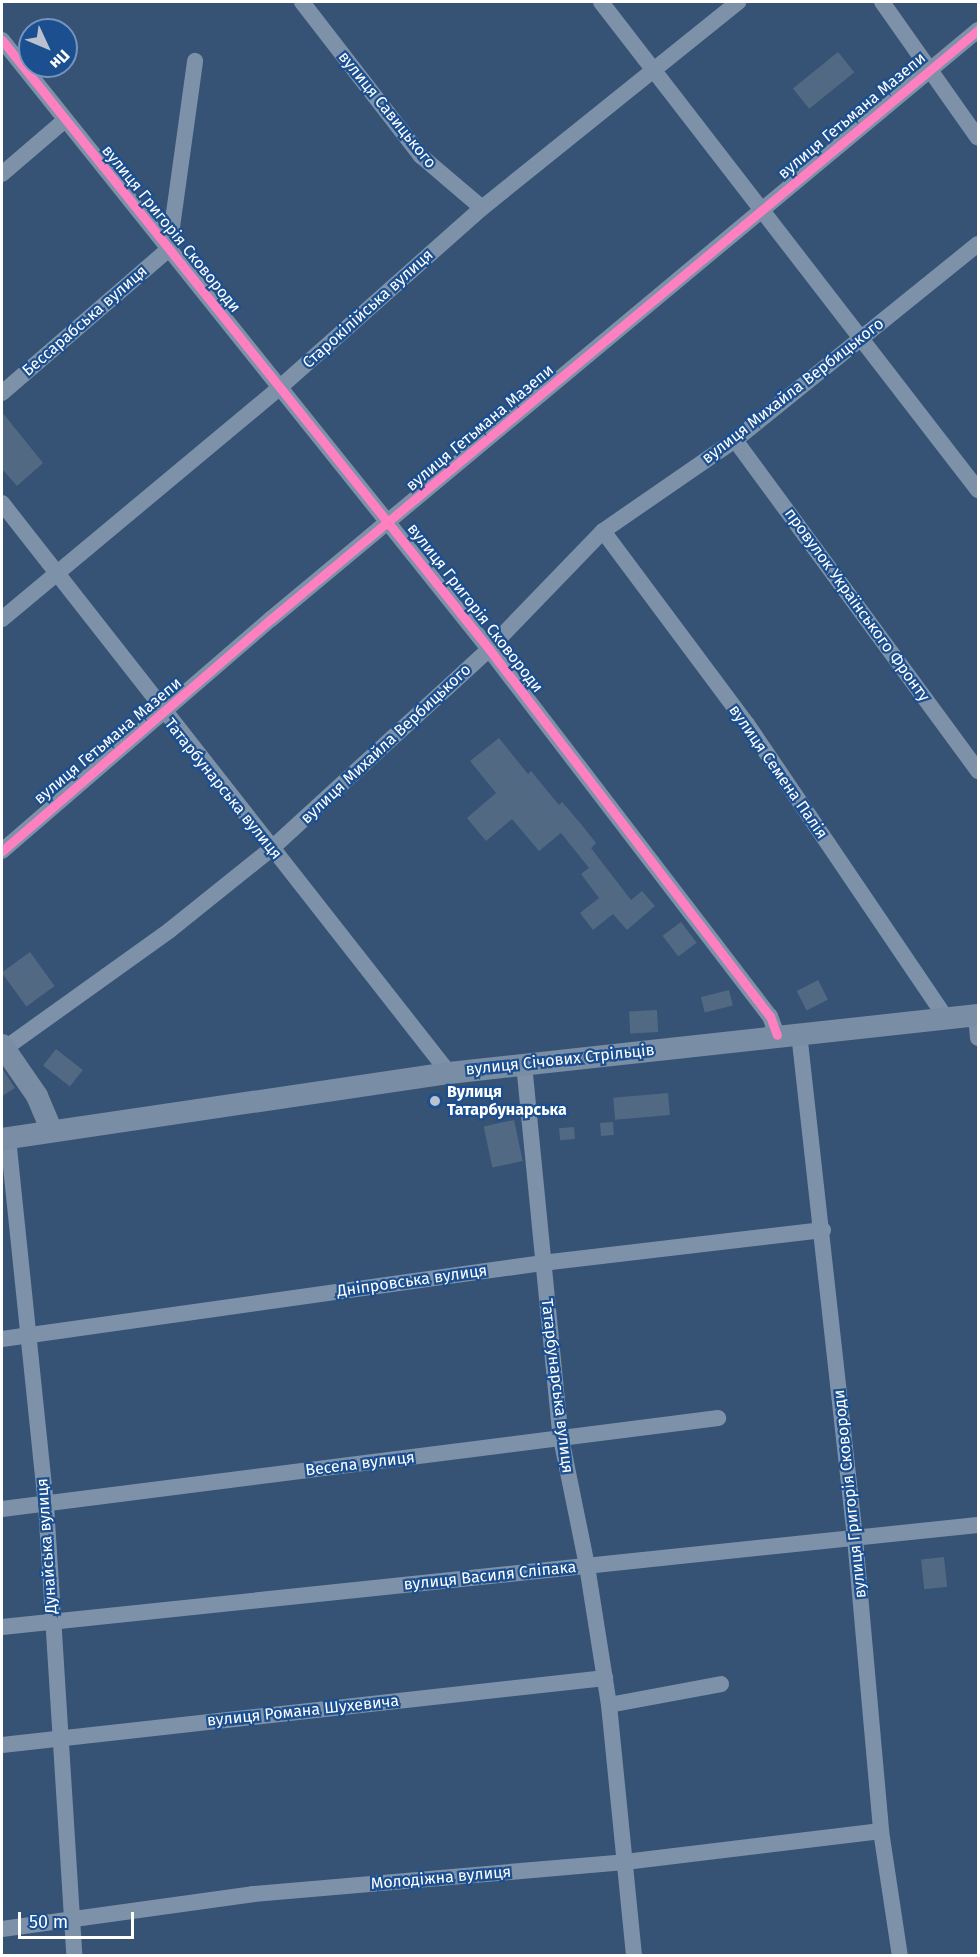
<!DOCTYPE html>
<meta charset="utf-8">
<style>
body{margin:0}
#map{position:relative;width:980px;height:1957px;overflow:hidden;background:#365274;font-family:"Fira Sans",sans-serif}
div>[style]{position:absolute}
.building>*{inset:0;background:#526984;transform-origin:0 0}
.street>*{height:16px;margin:-8px;padding:0 8px;transform-origin:8px;border-radius:8px;background:#7d92a8}
.secondary>*{height:22px;margin:-11px;padding:0 11px;transform-origin:11px;border-radius:11px;background:#798da4}
.cycleway>*{height:9px;margin:-4.5px;padding:0 4.5px;transform-origin:4.5px;border-radius:4.5px;background:#ff80c0}
.dots>*{width:16px;height:16px;translate:-50% -50%;box-sizing:border-box;border:3px solid #1b4f8f;border-radius:50%}
span{translate:-50% -50%;white-space:nowrap;text-align:center;line-height:1.15;-webkit-text-stroke:4.5px #1b4f8f;paint-order:stroke}
.street-label{font-size:16px;color:#fff}
.poi-label{font-size:16px;color:#fff;font-weight:700}
.left{translate:0 -50%;text-align:left}
.frame{position:absolute;inset:0;border:3px solid #fff;pointer-events:none}
.north{position:absolute;left:18px;top:18px;width:60px;height:60px;box-sizing:border-box;background:#1b4f8f;border:2px solid #7695bc;border-radius:50%;rotate:134deg;font-size:16px;font-weight:700;line-height:24px;text-align:center;color:#fff}
.north::after{content:'';display:block;margin:auto;width:21px;height:27px;background:#b9c2ce;clip-path:polygon(50% 0,100% 100%,50% 72%,0 100%)}
.scale{position:absolute;left:18px;top:1912px;width:116px;height:27px;box-sizing:border-box;border:3px solid #fff;border-top:0;padding-left:8px;font-size:18px;line-height:21px;white-space:nowrap;color:#fff;-webkit-text-stroke:4px #1b4f8f;paint-order:stroke}
</style>
<div id="map">
<div class="building">
<i style="left:838px;top:52px;width:26px;height:58px;rotate:51deg"></i>
<i style="clip-path:polygon(2px 412px,43px 463px,17px 486px,2px 469px)"></i>
<i style="clip-path:polygon(499px 738px,528px 774px,531px 771px,559px 805px,562px 802px,581px 824px,596px 843px,591px 848px,631px 900px,642px 891px,655px 906px,627px 930px,613px 914px,593px 930px,580px 913px,599px 898px,581px 874px,589px 868px,561px 833px,539px 851px,512px 819px,486px 841px,467px 818px,496px 793px,470px 761px)"></i>
<i style="left:681px;top:922px;width:26px;height:23px;rotate:53deg"></i>
<i style="left:30px;top:952px;width:42px;height:35px;rotate:54deg"></i>
<i style="left:818px;top:980px;width:22px;height:24px;rotate:63deg"></i>
<i style="left:729px;top:990px;width:16px;height:29px;rotate:76deg"></i>
<i style="left:657px;top:1010px;width:22px;height:28px;rotate:87deg"></i>
<i style="left:56px;top:1049px;width:34px;height:21px;rotate:38deg"></i>
<i style="clip-path:polygon(2px 1068px,15px 1088px,2px 1096px)"></i>
<i style="left:668px;top:1093px;width:22px;height:55px;rotate:85deg"></i>
<i style="left:514px;top:1120px;width:42px;height:31px;rotate:78deg"></i>
<i style="left:613px;top:1122px;width:13px;height:13px;rotate:86deg"></i>
<i style="left:574px;top:1127px;width:12px;height:15px;rotate:85deg"></i>
<i style="left:944px;top:1557px;width:30px;height:23px;rotate:84deg"></i>
</div>
<div class="street">
<i style="left:302px;top:2px;width:195px;rotate:52.3deg"></i>
<i style="left:421px;top:156px;width:80px;rotate:40.4deg"></i>
<i style="left:601px;top:2px;width:617px;rotate:52.31deg"></i>
<i style="left:882px;top:2px;width:166px;rotate:54.8deg"></i>
<i style="left:2px;top:40px;width:780px;rotate:51.35deg"></i>
<i style="left:489px;top:649px;width:462px;rotate:52.6deg"></i>
<i style="left:770px;top:1016px;width:20px;rotate:70deg"></i>
<i style="left:2px;top:174px;width:83px;rotate:-40.6deg"></i>
<i style="left:2px;top:393px;width:221px;rotate:-40.8deg"></i>
<i style="left:169px;top:249px;width:190px;rotate:-82.1deg"></i>
<i style="left:735px;top:440px;width:411px;rotate:53.7deg"></i>
<i style="left:2px;top:503px;width:724px;rotate:51.9deg"></i>
<i style="left:603px;top:531px;width:241px;rotate:53.3deg"></i>
<i style="left:747px;top:724px;width:355px;rotate:55.9deg"></i>
<i style="left:2px;top:619px;width:359px;rotate:-39.8deg"></i>
<i style="left:278px;top:389px;width:273px;rotate:-41.6deg"></i>
<i style="left:482px;top:208px;width:329px;rotate:-38.8deg"></i>
<i style="left:2px;top:851px;width:355px;rotate:-40.8deg"></i>
<i style="left:271px;top:619px;width:920px;rotate:-39.8deg"></i>
<i style="left:976px;top:1015px;width:23px;rotate:85deg"></i>
<i style="left:799px;top:1033px;width:508px;rotate:83.67deg"></i>
<i style="left:855px;top:1538px;width:294px;rotate:84.9deg"></i>
<i style="left:881px;top:1831px;width:126px;rotate:81.4deg"></i>
<i style="left:4px;top:1049px;width:204px;rotate:-35.6deg"></i>
<i style="left:170px;top:930px;width:129px;rotate:-38.7deg"></i>
<i style="left:271px;top:849px;width:296px;rotate:-42.5deg"></i>
<i style="left:489px;top:649px;width:164px;rotate:-46deg"></i>
<i style="left:603px;top:531px;width:160px;rotate:-34.6deg"></i>
<i style="left:735px;top:440px;width:312px;rotate:-38.9deg"></i>
<i style="left:524px;top:1064px;width:376px;rotate:84.4deg"></i>
<i style="left:561px;top:1438px;width:131px;rotate:78.5deg"></i>
<i style="left:587px;top:1566px;width:141px;rotate:81deg"></i>
<i style="left:609px;top:1705px;width:252px;rotate:84.3deg"></i>
<i style="left:8px;top:1138px;width:369px;rotate:84.1deg"></i>
<i style="left:46px;top:1505px;width:452px;rotate:86.4deg"></i>
<i style="left:2px;top:1339px;width:545px;rotate:-8.01deg"></i>
<i style="left:542px;top:1263px;width:283px;rotate:-6.7deg"></i>
<i style="left:2px;top:1509px;width:722px;rotate:-7.24deg"></i>
<i style="left:2px;top:1627px;width:981px;rotate:-5.97deg"></i>
<i style="left:609px;top:1705px;width:114px;rotate:-10.6deg"></i>
<i style="left:2px;top:1745px;width:607px;rotate:-6.34deg"></i>
<i style="left:2px;top:1929px;width:253px;rotate:-7.9deg"></i>
<i style="left:253px;top:1894px;width:373px;rotate:-4.9deg"></i>
<i style="left:625px;top:1862px;width:258px;rotate:-6.9deg"></i>
</div>
<div class="secondary">
<i style="left:2px;top:1045px;width:62px;rotate:55.5deg"></i>
<i style="left:37px;top:1096px;width:38px;rotate:67deg"></i>
<i style="left:2px;top:1139px;width:452px;rotate:-8.4deg"></i>
<i style="left:449px;top:1073px;width:532px;rotate:-6.26deg"></i>
</div>
<div class="cycleway">
<i style="left:2px;top:40px;width:780px;rotate:51.35deg"></i>
<i style="left:489px;top:649px;width:462px;rotate:52.6deg"></i>
<i style="left:770px;top:1016px;width:20px;rotate:70deg"></i>
<i style="left:2px;top:851px;width:355px;rotate:-40.8deg"></i>
<i style="left:271px;top:619px;width:920px;rotate:-39.8deg"></i>
</div>
<div class="dots">
<i style="left:435px;top:1101px;background:#b9c2ce"></i>
</div>
<div class="street-label">
<span style="left:387px;top:110px;rotate:51deg">вулиця Савицького</span>
<span style="left:852px;top:116px;rotate:-40deg">вулиця Гетьмана Мазепи</span>
<span style="left:171px;top:229px;rotate:51deg">вулиця Григорія Сковороди</span>
<span style="left:368px;top:309px;rotate:-42deg">Старокілійська вулиця</span>
<span style="left:85px;top:321px;rotate:-41deg">Бессарабська вулиця</span>
<span style="left:793px;top:391px;rotate:-38deg">вулиця Михайла Вербицького</span>
<span style="left:480px;top:428px;rotate:-40deg">вулиця Гетьмана Мазепи</span>
<span style="left:857px;top:605px;rotate:54deg">провулок Українського Фронту</span>
<span style="left:475px;top:608px;rotate:52deg">вулиця Григорія Сковороди</span>
<span style="left:108px;top:741px;rotate:-40deg">вулиця Гетьмана Мазепи</span>
<span style="left:386px;top:744px;rotate:-43deg">вулиця Михайла Вербицького</span>
<span style="left:778px;top:772px;rotate:55deg">вулиця Семена Палія</span>
<span style="left:223px;top:789px;rotate:51deg">Татарбунарська вулиця</span>
<span style="left:560px;top:1060px;rotate:-6deg">вулиця Січових Стрільців</span>
<span style="left:412px;top:1281px;rotate:-8deg">Дніпровська вулиця</span>
<span style="left:557px;top:1386px;rotate:83deg">Татарбунарська вулиця</span>
<span style="left:360px;top:1464px;rotate:-7deg">Весела вулиця</span>
<span style="left:850px;top:1494px;rotate:-96deg">вулиця Григорія Сковороди</span>
<span style="left:47px;top:1546px;rotate:-94deg">Дунайська вулиця</span>
<span style="left:490px;top:1576px;rotate:-6deg">вулиця Василя Сліпака</span>
<span style="left:303px;top:1711px;rotate:-6deg">вулиця Романа Шухевича</span>
<span style="left:441px;top:1878px;rotate:-5deg">Молодіжна вулиця</span>
</div>
<div class="poi-label">
<span class="left" style="left:447px;top:1101px">Вулиця<br>Татарбунарська</span>
</div>
<div class="frame"></div>
<div class="north">Пн</div>
<div class="scale">50 m</div>
</div>
